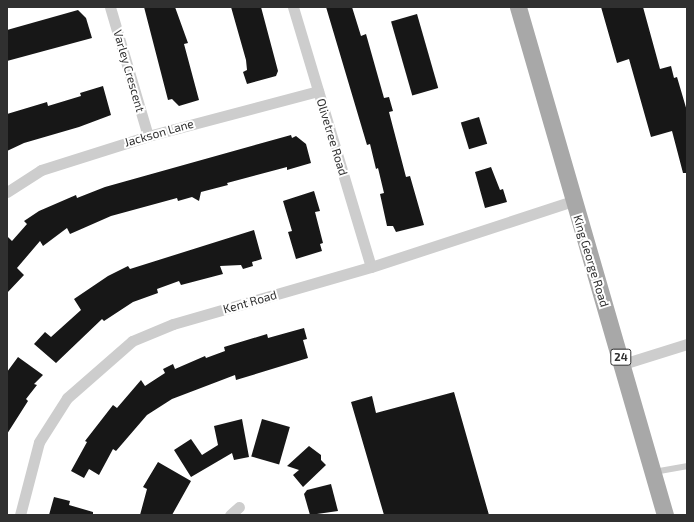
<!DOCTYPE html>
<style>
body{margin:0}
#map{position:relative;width:694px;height:522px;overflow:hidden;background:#fff;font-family:"Exo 2",sans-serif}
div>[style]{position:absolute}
.building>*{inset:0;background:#171717;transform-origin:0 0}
.service>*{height:5.5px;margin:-2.75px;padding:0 2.75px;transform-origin:2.75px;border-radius:2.75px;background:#cdcdcd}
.minor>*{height:11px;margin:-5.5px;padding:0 5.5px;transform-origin:5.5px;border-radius:5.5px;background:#cdcdcd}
.primary>*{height:17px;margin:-8.5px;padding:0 8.5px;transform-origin:8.5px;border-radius:8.5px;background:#a8a8a8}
span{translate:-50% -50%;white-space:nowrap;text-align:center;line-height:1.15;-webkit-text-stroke:4px #fff;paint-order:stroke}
.shield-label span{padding:1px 3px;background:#fff;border:1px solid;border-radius:3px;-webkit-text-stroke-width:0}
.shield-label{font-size:11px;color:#303030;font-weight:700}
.street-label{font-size:12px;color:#303030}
.frame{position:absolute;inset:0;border:8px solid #303030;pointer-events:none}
</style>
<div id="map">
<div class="building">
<i style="clip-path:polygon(144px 7px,175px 7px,188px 43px,184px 44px,199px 100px,179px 106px,172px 99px,168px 100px)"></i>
<i style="clip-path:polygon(231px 7px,261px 7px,278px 71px,276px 76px,247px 84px,243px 72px,247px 70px,246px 60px)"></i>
<i style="clip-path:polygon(326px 7px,352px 7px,361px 36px,366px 34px,384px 98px,389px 97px,393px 111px,389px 112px,406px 177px,410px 176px,424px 225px,396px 232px,393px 226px,387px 226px,380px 194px,384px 193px,378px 168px,376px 169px,370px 144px,367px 145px)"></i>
<i style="clip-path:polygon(601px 7px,643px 7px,660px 69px,671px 66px,674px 78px,677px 77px,687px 111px,687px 173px,683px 173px,672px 131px,651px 137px,629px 59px,617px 63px)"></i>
<i style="clip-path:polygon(78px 10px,86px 18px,92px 38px,7px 61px,7px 30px)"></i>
<i style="left:417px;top:14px;width:77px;height:27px;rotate:74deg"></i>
<i style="clip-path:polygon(103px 86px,111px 115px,79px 127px,24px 143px,7px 151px,7px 114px,47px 102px,48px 106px,81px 96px,80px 93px)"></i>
<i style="left:479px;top:117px;width:28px;height:19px;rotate:73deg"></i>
<i style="clip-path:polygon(291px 135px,292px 138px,296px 136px,306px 144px,311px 163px,287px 170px,287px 167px,227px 183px,228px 185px,201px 192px,199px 201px,192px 197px,178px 201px,177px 198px,111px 216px,70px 234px,67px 228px,43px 246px,40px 241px,17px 268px,24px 275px,7px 293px,7px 236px,12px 241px,27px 224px,24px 221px,39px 211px,76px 195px,77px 198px,105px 187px)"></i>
<i style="clip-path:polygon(491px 167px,500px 190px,503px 189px,507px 202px,485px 208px,475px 172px)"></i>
<i style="clip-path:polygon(314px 191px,320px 211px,315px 212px,323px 243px,320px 244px,322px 251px,296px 259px,288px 232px,292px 231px,283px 201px)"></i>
<i style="clip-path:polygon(254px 230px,262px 259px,252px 262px,253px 266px,243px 269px,241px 265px,220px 266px,223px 274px,181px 285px,179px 281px,157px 289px,158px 293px,133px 302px,104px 321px,102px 319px,56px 363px,34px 344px,45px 332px,51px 337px,81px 310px,74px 299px,108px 276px,128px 266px,130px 269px)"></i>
<i style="clip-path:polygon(304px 328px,307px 339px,303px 340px,308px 358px,236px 380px,235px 375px,172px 399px,147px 415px,116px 451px,113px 449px,99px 475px,89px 469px,84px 478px,71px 471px,87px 442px,85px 441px,113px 405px,117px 408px,141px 380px,145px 386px,165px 373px,163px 369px,173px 364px,175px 369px,205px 356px,206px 358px,225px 351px,224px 347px,267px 334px,268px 338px)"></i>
<i style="clip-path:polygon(18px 357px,43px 375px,34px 384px,37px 385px,26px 399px,28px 401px,7px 434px,7px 372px)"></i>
<i style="clip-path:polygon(454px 392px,489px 515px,384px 515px,351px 402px,372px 396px,376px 413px)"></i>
<i style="clip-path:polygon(242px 419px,249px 457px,234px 460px,232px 453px,191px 477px,174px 450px,191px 439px,202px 455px,218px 445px,214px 426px)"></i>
<i style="left:262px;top:419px;width:29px;height:39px;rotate:16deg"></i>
<i style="clip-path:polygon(309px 446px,321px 455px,321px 460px,326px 465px,303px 487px,293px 475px,299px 470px,287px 466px)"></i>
<i style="clip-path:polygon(158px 462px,191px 481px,172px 515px,140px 515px,147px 489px,143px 487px)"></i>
<i style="clip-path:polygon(331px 484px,338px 511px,310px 515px,304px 494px,307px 490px)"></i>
<i style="clip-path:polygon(54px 497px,70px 501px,69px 505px,93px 512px,93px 515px,49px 515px)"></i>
</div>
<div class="service">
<i style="left:654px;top:472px;width:34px;rotate:-10deg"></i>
</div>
<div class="minor">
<i style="left:110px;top:7px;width:134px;rotate:73.6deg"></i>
<i style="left:293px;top:7px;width:271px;rotate:73.3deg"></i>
<i style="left:7px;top:192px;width:40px;rotate:-32.9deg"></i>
<i style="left:41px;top:170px;width:112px;rotate:-17.6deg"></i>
<i style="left:148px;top:136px;width:176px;rotate:-14.8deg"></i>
<i style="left:623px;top:364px;width:67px;rotate:-17.4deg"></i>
<i style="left:20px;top:515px;width:75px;rotate:-75.4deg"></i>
<i style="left:39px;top:442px;width:52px;rotate:-57.5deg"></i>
<i style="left:67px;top:398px;width:86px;rotate:-41.2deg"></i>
<i style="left:132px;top:341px;width:44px;rotate:-22.5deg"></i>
<i style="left:173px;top:324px;width:206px;rotate:-16.1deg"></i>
<i style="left:371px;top:267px;width:213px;rotate:-18.1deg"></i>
<i style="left:230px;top:515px;width:12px;rotate:-42deg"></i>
</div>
<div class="primary">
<i style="left:518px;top:7px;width:529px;rotate:73.86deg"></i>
</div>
<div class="shield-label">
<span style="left:621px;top:357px">24</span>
</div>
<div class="street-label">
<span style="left:129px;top:71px;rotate:74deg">Varley Crescent</span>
<span style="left:159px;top:133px;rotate:-16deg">Jackson Lane</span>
<span style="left:332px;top:137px;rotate:73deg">Olivetree Road</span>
<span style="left:591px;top:261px;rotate:73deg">King George Road</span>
<span style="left:250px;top:302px;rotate:-16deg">Kent Road</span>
</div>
<div class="frame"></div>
</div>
